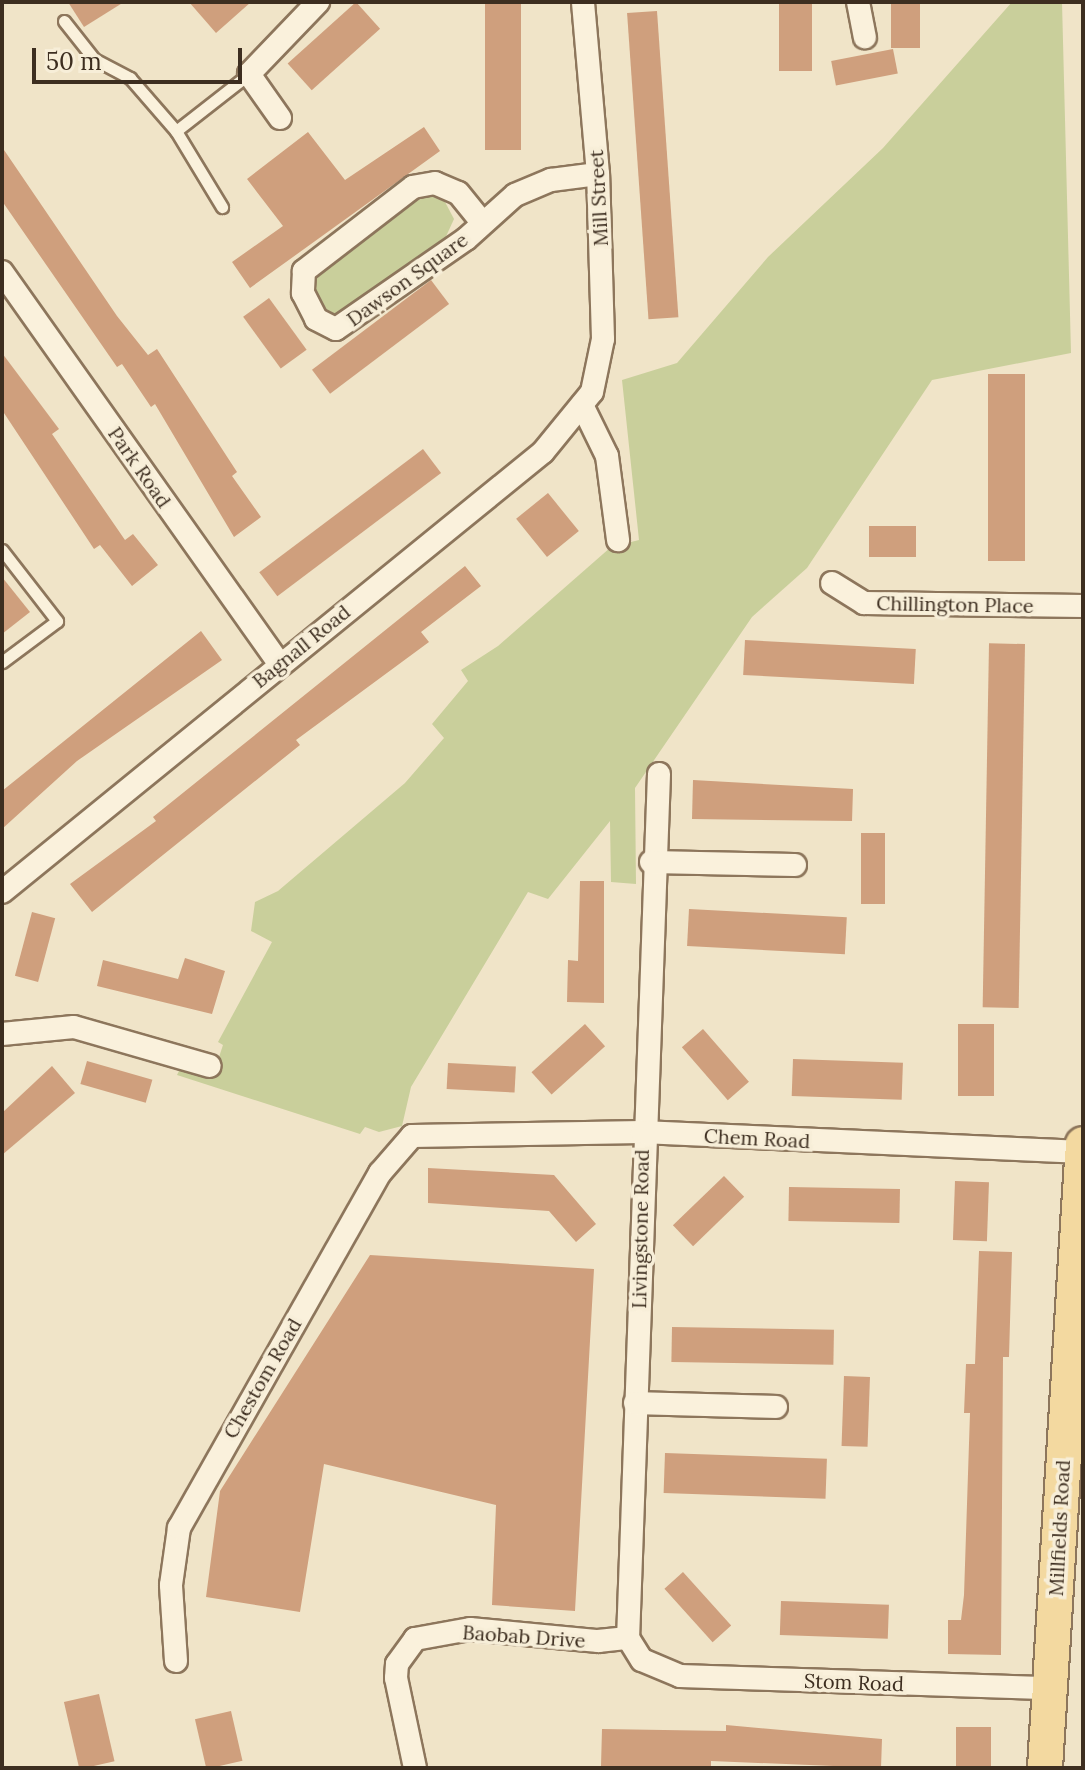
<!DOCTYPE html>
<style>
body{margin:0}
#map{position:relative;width:1085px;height:1770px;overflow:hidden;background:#f0e4c8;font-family:Lora,serif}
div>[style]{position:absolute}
.green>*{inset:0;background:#c9cf9b}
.building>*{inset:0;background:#cf9f7d;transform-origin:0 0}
.roads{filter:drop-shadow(2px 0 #8d765c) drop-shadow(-2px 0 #8d765c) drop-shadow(0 2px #8d765c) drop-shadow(0 -2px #8d765c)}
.lane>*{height:11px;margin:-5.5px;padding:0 5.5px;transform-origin:5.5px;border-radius:5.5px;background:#faf1dc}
.street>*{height:22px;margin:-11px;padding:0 11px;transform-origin:11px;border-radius:11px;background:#faf1dc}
.primary>*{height:34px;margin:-17px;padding:0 17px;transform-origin:17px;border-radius:17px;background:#f3d9a0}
span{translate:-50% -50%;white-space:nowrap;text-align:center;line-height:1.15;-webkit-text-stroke:7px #f7eed8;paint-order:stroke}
.street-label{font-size:20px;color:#3d2e20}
.frame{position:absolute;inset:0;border:4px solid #3d2e20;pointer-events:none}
.scale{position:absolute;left:32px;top:48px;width:210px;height:36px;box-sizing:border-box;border:4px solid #3d2e20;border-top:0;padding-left:10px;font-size:24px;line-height:28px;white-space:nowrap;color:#3d2e20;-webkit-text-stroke:6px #f7eed8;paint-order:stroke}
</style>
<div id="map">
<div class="green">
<i style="clip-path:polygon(1012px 2px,1062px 2px,1071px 353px,932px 380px,807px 568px,752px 617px,635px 788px,636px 884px,611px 882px,610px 821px,548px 899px,528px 892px,411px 1087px,402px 1126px,379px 1132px,365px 1127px,360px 1134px,177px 1075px,181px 1067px,213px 1075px,223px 1045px,218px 1042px,272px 942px,251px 931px,255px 902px,278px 891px,405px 783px,444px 738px,432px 724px,468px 681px,461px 670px,498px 646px,611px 547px,639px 540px,622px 380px,677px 363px,768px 257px,883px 148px)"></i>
<i style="clip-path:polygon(429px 196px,444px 200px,454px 219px,443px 243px,340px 316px,325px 314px,311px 286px,315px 276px,411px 203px)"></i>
</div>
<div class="building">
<i style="clip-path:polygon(68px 2px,124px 2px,84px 27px)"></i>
<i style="clip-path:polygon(189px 2px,251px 2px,216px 33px)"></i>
<i style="left:356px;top:2px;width:36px;height:92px;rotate:48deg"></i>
<i style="left:485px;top:2px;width:36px;height:148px"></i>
<i style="left:779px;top:2px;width:33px;height:69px"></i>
<i style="left:891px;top:2px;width:29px;height:46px"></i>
<i style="left:657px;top:11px;width:307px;height:30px;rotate:86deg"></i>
<i style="left:893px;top:49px;width:25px;height:63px;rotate:79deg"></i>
<i style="clip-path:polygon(424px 127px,440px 151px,250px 288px,232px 262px,283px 226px,247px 179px,308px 132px,345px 180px)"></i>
<i style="clip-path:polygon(2px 147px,117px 316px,148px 355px,157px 349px,237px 472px,232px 476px,261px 517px,234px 537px,155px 404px,151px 407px,122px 364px,117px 367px,2px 201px)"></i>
<i style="left:431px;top:280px;width:30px;height:149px;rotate:53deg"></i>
<i style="left:269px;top:298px;width:64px;height:32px;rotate:54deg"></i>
<i style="clip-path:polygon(2px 353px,59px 429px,52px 434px,125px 540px,133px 534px,158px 565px,132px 586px,100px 545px,94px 549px,2px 410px)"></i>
<i style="left:1025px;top:374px;width:187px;height:37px;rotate:90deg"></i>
<i style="left:423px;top:449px;width:30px;height:205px;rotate:53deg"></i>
<i style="left:548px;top:493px;width:49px;height:41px;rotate:51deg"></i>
<i style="left:869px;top:526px;width:47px;height:31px"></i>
<i style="clip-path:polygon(465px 566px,481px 586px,421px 632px,429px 642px,296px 740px,300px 745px,92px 912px,70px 884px,156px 821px,153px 817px)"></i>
<i style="clip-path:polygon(2px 577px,30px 612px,2px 634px)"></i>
<i style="clip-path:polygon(201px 631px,222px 660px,77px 761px,2px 829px,2px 791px)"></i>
<i style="left:745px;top:640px;width:171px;height:35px;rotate:3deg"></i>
<i style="left:1025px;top:644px;width:364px;height:36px;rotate:91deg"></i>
<i style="clip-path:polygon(693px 780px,853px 789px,852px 821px,692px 819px)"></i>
<i style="left:861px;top:833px;width:24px;height:71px"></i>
<i style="clip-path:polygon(580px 881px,604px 881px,604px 1003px,567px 1002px,568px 960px,578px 961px)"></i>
<i style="left:689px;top:909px;width:158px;height:37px;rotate:3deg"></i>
<i style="left:32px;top:912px;width:24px;height:66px;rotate:15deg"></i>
<i style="clip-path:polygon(185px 958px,225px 971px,212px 1014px,97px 986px,103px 960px,178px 979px)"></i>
<i style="left:585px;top:1024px;width:30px;height:72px;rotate:48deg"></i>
<i style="left:958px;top:1024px;width:36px;height:72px"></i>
<i style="left:703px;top:1029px;width:70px;height:28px;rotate:49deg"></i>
<i style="left:793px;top:1059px;width:110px;height:37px;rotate:2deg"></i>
<i style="left:87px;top:1061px;width:68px;height:24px;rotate:16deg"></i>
<i style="left:448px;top:1063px;width:68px;height:26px;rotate:3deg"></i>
<i style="clip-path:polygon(52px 1066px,75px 1093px,2px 1155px,2px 1113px)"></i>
<i style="clip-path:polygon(428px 1168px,554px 1175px,596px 1224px,576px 1242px,549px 1211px,428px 1203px)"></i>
<i style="left:724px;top:1176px;width:29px;height:71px;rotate:46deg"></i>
<i style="left:955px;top:1181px;width:34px;height:59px;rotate:2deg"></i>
<i style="left:789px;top:1187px;width:111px;height:34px;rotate:1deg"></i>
<i style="clip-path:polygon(979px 1251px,1012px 1252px,1009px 1357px,1003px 1357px,1001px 1655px,948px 1654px,948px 1620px,961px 1620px,964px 1595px,970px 1413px,964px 1413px,966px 1364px,975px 1364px)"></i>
<i style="clip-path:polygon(370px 1255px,594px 1269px,575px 1611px,492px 1605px,496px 1505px,324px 1464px,300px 1612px,206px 1597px,220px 1491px)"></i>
<i style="left:672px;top:1327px;width:162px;height:35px;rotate:1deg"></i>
<i style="left:844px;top:1376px;width:26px;height:70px;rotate:2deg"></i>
<i style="left:665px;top:1453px;width:162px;height:40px;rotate:2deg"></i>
<i style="left:683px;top:1572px;width:72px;height:25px;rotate:48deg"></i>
<i style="left:781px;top:1601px;width:108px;height:34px;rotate:2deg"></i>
<i style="left:99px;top:1694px;width:69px;height:36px;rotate:77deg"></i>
<i style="left:231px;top:1711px;width:51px;height:37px;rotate:77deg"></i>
<i style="clip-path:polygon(726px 1725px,882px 1739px,881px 1768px,711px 1761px,711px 1768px,601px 1766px,602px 1729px,726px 1731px)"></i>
<i style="left:956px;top:1727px;width:35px;height:41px"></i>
</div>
<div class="roads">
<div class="lane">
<i style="left:64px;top:21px;width:48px;rotate:51.7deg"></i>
<i style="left:94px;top:59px;width:41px;rotate:27.8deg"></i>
<i style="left:130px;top:78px;width:70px;rotate:49deg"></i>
<i style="left:176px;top:131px;width:89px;rotate:58.8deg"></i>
<i style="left:176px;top:131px;width:93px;rotate:-38deg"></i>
<i style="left:2px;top:550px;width:90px;rotate:52.2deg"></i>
<i style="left:57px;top:621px;width:69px;rotate:143.3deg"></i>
</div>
<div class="street">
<i style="left:858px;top:2px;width:36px;rotate:79deg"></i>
<i style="left:280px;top:118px;width:54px;rotate:-125.2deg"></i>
<i style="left:249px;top:74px;width:100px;rotate:-46.2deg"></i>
<i style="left:481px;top:221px;width:36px;rotate:-129deg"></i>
<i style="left:458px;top:193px;width:25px;rotate:-157deg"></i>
<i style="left:435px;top:183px;width:22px;rotate:170deg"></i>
<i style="left:413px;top:187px;width:138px;rotate:142.4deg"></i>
<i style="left:304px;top:271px;width:22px;rotate:93deg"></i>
<i style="left:303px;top:293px;width:29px;rotate:63deg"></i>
<i style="left:316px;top:319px;width:22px;rotate:27deg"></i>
<i style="left:336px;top:329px;width:158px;rotate:-34.7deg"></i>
<i style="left:466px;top:239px;width:66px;rotate:-41.9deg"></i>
<i style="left:515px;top:195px;width:39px;rotate:-23deg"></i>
<i style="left:551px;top:180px;width:47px;rotate:-7.3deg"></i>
<i style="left:2px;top:272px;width:479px;rotate:54.7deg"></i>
<i style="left:582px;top:405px;width:57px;rotate:63.9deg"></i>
<i style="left:607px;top:456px;width:85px;rotate:82.5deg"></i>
<i style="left:832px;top:583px;width:38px;rotate:32deg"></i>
<i style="left:864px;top:603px;width:219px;rotate:0.8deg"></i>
<i style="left:659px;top:774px;width:865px;rotate:92.05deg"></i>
<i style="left:628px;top:1638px;width:26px;rotate:58deg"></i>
<i style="left:642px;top:1660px;width:41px;rotate:22.8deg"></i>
<i style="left:680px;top:1676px;width:370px;rotate:1.9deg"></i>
<i style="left:651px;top:862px;width:144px;rotate:1.2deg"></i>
<i style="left:2px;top:892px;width:697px;rotate:-39.12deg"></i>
<i style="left:543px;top:452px;width:77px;rotate:-50.8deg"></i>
<i style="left:592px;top:392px;width:54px;rotate:-78.3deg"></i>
<i style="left:603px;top:339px;width:165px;rotate:-91.7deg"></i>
<i style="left:598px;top:174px;width:173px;rotate:-95deg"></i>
<i style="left:2px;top:1034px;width:72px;rotate:-5.6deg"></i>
<i style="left:74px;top:1027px;width:141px;rotate:16deg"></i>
<i style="left:635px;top:1403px;width:141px;rotate:1.6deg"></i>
<i style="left:176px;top:1661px;width:76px;rotate:-93.8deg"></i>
<i style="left:171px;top:1585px;width:58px;rotate:-82deg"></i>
<i style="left:179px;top:1528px;width:408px;rotate:-60.5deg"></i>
<i style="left:380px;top:1173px;width:49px;rotate:-49.1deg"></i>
<i style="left:412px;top:1136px;width:230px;rotate:-1deg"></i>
<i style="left:642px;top:1132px;width:441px;rotate:2.6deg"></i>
<i style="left:415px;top:1768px;width:92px;rotate:-101.9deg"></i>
<i style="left:396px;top:1678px;width:14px;rotate:-86deg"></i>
<i style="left:397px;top:1664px;width:31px;rotate:-54deg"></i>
<i style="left:415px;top:1639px;width:56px;rotate:-10.3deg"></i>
<i style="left:470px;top:1629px;width:129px;rotate:5.4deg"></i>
<i style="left:598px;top:1641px;width:30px;rotate:-6deg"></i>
</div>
<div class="primary">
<i style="left:1045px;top:1768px;width:625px;rotate:-86.52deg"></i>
</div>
</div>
<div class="street-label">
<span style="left:598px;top:198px;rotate:-93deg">Mill Street</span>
<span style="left:407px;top:279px;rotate:-36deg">Dawson Square</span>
<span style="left:140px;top:467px;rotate:55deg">Park Road</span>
<span style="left:955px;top:604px;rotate:1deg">Chillington Place</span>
<span style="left:301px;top:646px;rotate:-39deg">Bagnall Road</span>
<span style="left:757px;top:1138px;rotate:3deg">Chem Road</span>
<span style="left:640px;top:1229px;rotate:-89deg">Livingstone Road</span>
<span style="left:262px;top:1378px;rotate:-60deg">Chestom Road</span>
<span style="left:1059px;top:1528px;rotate:-87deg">Millfields Road</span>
<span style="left:524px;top:1636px;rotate:4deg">Baobab Drive</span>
<span style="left:854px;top:1682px;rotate:2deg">Stom Road</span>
</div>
<div class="frame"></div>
<div class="scale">50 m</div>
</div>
